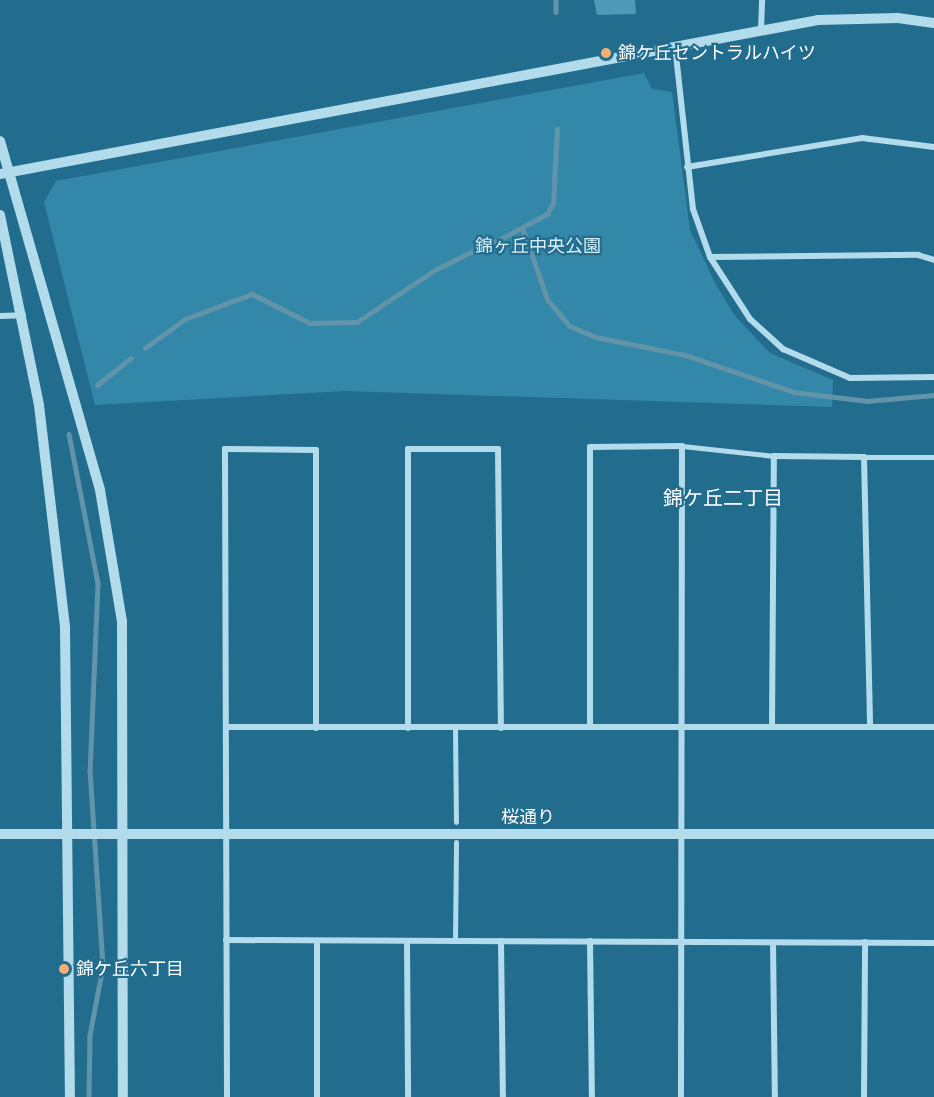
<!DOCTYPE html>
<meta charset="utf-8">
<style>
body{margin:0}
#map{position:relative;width:934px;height:1097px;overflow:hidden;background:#226d8e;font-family:Figtree,"Noto Sans JP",sans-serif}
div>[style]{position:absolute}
.green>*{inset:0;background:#3387a9}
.stream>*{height:4.5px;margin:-2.25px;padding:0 2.25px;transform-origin:2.25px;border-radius:2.25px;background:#6294a9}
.building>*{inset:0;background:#4f99b7}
.pedestrian>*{height:5px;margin:-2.5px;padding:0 2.5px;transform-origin:2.5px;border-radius:2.5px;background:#b2dbec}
.minor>*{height:6px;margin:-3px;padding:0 3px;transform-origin:3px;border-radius:3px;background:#b2dbec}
.tertiary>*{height:10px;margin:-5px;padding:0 5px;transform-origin:5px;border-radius:5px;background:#b2dbec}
.dots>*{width:16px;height:16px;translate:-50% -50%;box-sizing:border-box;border:3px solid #226d8e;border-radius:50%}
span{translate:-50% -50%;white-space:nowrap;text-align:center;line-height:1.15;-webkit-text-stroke:4.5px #226d8e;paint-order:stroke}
.poi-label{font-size:18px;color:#fff}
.left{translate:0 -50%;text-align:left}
.park-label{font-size:18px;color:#d7eff9}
.street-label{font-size:18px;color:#fff}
.neighbourhood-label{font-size:20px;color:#fff}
</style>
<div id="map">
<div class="green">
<i style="clip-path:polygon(644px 73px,652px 89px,672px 92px,690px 230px,716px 285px,735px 316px,770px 353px,833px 380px,832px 407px,345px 391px,95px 405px,44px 202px,56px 181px)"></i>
</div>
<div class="stream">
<i style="left:556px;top:0;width:12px;rotate:90deg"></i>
<i style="left:523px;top:229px;width:75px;rotate:70.6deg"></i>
<i style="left:548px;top:300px;width:34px;rotate:50deg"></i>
<i style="left:570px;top:326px;width:28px;rotate:23deg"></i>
<i style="left:596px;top:337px;width:91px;rotate:11.4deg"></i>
<i style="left:685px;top:355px;width:115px;rotate:18.7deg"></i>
<i style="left:794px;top:392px;width:74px;rotate:7deg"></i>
<i style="left:867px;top:401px;width:67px;rotate:-5.1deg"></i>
<i style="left:491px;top:244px;width:64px;rotate:-28.2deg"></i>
<i style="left:547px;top:214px;width:13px;rotate:-61deg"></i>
<i style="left:553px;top:203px;width:74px;rotate:-86.9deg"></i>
<i style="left:145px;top:348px;width:49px;rotate:-35.9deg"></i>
<i style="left:185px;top:319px;width:72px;rotate:-20.5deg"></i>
<i style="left:252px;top:294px;width:65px;rotate:26.6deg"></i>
<i style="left:310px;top:323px;width:47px;rotate:-1.2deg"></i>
<i style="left:357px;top:322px;width:94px;rotate:-33.7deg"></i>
<i style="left:435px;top:270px;width:42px;rotate:-26.6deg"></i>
<i style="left:97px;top:385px;width:43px;rotate:-38.5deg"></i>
<i style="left:69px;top:434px;width:152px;rotate:79deg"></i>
<i style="left:98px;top:583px;width:187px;rotate:92.4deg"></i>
<i style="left:90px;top:770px;width:197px;rotate:86.2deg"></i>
<i style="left:103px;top:967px;width:69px;rotate:100.8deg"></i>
<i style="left:90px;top:1035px;width:62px;rotate:90.9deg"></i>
</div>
<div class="building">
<i style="clip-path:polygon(594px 0,635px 0,636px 14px,597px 15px)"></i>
</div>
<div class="pedestrian">
<i style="left:682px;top:446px;width:93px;rotate:6.2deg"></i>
<i style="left:864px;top:457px;width:70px"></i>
<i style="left:455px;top:728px;width:94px;rotate:89.4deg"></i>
<i style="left:455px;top:941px;width:99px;rotate:-89.4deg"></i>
</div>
<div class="minor">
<i style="left:761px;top:31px;width:31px;rotate:-88deg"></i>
<i style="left:675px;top:46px;width:164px;rotate:83.7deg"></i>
<i style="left:693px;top:209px;width:51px;rotate:70.5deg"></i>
<i style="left:710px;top:257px;width:74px;rotate:57.2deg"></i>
<i style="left:750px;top:319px;width:45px;rotate:42.3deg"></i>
<i style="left:783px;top:349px;width:73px;rotate:23.4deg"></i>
<i style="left:850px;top:378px;width:84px;rotate:-0.7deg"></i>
<i style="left:687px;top:167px;width:177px;rotate:-9.4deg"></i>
<i style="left:862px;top:138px;width:73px;rotate:7.1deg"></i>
<i style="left:710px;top:257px;width:208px;rotate:-0.6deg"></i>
<i style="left:918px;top:255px;width:17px;rotate:17deg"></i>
<i style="left:0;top:316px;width:23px;rotate:-2deg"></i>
<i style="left:227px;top:727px;width:707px"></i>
<i style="left:590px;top:727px;width:280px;rotate:-90deg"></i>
<i style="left:590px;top:447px;width:92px;rotate:-0.6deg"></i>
<i style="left:682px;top:446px;width:651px;rotate:90.09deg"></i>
<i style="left:772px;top:727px;width:271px;rotate:-89.6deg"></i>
<i style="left:774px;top:456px;width:90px;rotate:0.6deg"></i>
<i style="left:864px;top:457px;width:270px;rotate:88.7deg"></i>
<i style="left:408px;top:728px;width:279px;rotate:-90deg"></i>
<i style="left:408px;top:449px;width:90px"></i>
<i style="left:498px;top:449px;width:279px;rotate:89.4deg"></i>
<i style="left:226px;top:940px;width:708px;rotate:0.24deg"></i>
<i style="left:317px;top:941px;width:156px;rotate:90deg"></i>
<i style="left:407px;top:941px;width:156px;rotate:89.6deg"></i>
<i style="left:501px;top:941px;width:156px;rotate:89.3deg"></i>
<i style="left:590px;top:941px;width:156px;rotate:89.3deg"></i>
<i style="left:773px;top:943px;width:154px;rotate:89.3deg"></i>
<i style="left:227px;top:1097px;width:648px;rotate:-90.18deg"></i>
<i style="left:225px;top:449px;width:91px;rotate:0.6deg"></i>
<i style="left:316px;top:450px;width:278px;rotate:90deg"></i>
<i style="left:864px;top:1097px;width:155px;rotate:-89.6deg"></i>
</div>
<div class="tertiary">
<i style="left:0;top:141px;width:363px;rotate:74deg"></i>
<i style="left:100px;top:490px;width:133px;rotate:80.5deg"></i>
<i style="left:122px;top:621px;width:476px;rotate:89.9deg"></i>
<i style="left:0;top:174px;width:832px;rotate:-10.66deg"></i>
<i style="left:818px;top:20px;width:80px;rotate:-1.4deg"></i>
<i style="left:898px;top:18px;width:36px;rotate:8deg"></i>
<i style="left:0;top:215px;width:194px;rotate:78.4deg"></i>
<i style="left:39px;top:405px;width:224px;rotate:83.3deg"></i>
<i style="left:65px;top:627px;width:470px;rotate:89.4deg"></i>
<i style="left:0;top:834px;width:934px"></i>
</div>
<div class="dots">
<i style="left:606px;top:53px;background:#f7af74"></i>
<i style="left:64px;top:969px;background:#f7af74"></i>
</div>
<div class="poi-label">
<span class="left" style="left:618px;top:53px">錦ケ丘セントラルハイツ</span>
<span class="left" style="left:76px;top:969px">錦ケ丘六丁目</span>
</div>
<div class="park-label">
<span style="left:538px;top:246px">錦ヶ丘中央公園</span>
</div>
<div class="street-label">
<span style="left:528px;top:817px">桜通り</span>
</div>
<div class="neighbourhood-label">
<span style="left:723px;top:498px">錦ケ丘二丁目</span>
</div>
</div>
